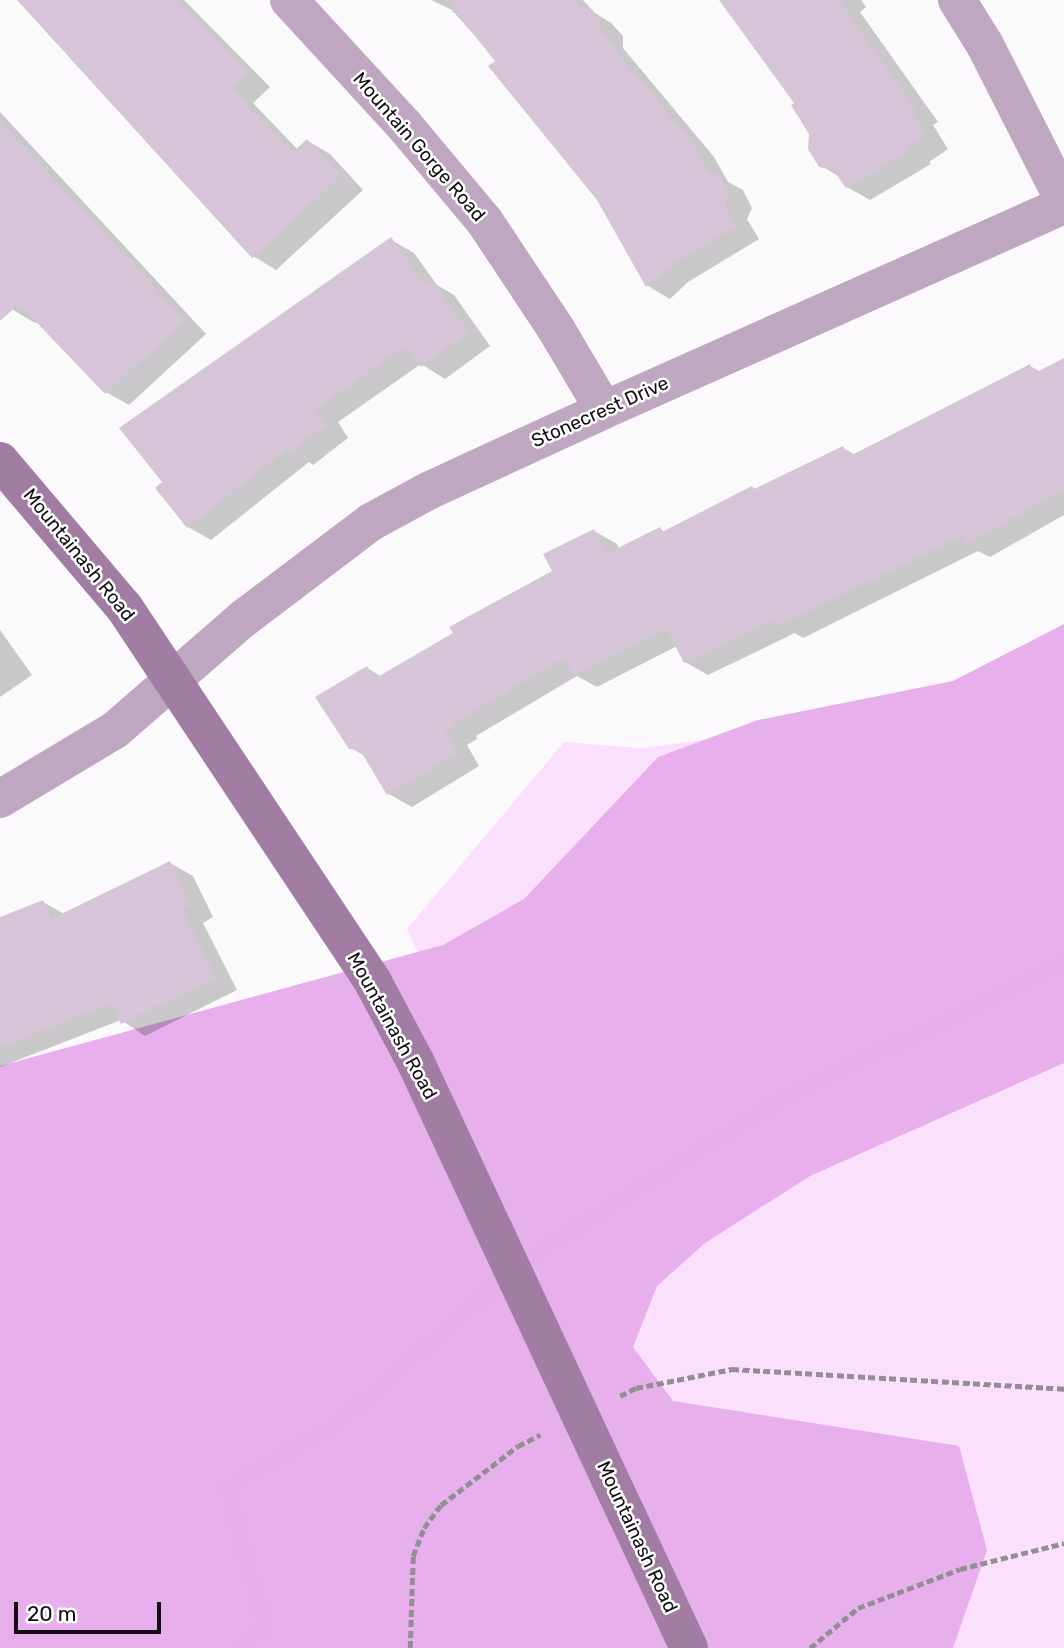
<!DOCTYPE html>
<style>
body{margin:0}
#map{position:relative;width:1064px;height:1648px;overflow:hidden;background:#fcf9fd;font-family:Rubik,sans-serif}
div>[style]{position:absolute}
.green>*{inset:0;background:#fbe0fd}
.forest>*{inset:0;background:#e7afec}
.shadow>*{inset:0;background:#0003}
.stream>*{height:14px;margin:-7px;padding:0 7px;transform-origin:7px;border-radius:7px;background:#e6aeeb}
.building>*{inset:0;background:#d6c5d7}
.path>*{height:4.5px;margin-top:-2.25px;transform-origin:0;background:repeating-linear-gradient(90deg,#928e93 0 7px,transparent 0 10.5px)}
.street>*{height:38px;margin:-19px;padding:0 19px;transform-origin:19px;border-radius:19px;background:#bfa6c1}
.secondary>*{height:38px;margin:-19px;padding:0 19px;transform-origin:19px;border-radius:19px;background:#a17da4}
.secondary-bridge>*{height:38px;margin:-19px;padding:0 19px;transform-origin:19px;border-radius:19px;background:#a17da4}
span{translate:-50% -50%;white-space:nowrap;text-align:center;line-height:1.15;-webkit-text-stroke:5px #fff;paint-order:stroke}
.street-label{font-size:19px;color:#120d13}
.scale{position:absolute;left:14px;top:1602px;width:147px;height:32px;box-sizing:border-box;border:4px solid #120d13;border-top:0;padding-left:9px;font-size:21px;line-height:24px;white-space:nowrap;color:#120d13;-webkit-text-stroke:5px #fff;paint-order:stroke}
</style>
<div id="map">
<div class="green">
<i style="clip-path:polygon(1064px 666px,1064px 1648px,748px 1648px,407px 929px,564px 742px,641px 748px,1008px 700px)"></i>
</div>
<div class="forest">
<i style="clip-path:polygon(1064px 624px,1064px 1063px,810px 1176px,705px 1243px,657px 1286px,633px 1347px,673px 1401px,959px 1446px,987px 1550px,953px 1648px,0 1648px,0 1066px,443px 945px,524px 899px,658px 757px,758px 720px,953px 681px)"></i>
</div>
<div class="shadow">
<i style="clip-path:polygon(18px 0,184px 0,270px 87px,253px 103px,298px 150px,308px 141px,330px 154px,363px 190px,276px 270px,253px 256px)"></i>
<i style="clip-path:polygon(431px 0,583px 0,595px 13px,611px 23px,623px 36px,623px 48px,714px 157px,728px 182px,743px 190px,752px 208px,747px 219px,759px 239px,688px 282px,670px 299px,648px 286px,598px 199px,497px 61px,452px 10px)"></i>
<i style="clip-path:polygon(720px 0,861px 0,866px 7px,860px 12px,938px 122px,933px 125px,948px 149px,929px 162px,931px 164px,870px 200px,847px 187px,840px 177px,820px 165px,811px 133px,797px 104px)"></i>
<i style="clip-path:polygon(0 112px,206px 334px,129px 405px,106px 392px,38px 321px,35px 323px,13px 310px,0 296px)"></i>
<i style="clip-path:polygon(391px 240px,414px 253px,437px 285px,454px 295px,490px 346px,445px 379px,421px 364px,338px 422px,348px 438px,313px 465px,309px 462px,211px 540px,188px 527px)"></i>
<i style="clip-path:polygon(1064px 360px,1064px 515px,990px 557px,978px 551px,803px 638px,795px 633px,708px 675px,685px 662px,677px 646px,597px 687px,577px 676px,476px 736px,477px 739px,467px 745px,479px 766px,412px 807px,389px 794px,365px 756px,351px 748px,367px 668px,382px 677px,554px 571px,594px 531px,617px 544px,619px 549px,660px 529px,665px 532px,752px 487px,756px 490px,843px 448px,855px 455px,1030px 366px,1041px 372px)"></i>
<i style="clip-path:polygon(0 630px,32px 675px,0 697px)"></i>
<i style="clip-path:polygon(170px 863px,193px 876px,213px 917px,203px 923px,237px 990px,145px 1036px,121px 1020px,0 1067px,0 919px,43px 902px,64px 914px)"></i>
</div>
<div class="stream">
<i style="left:241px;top:1648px;width:32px;rotate:-41deg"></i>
<i style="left:265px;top:1627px;width:144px;rotate:-105.3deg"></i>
<i style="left:227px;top:1488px;width:129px;rotate:-30.4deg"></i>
<i style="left:338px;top:1423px;width:252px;rotate:-41deg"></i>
<i style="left:528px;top:1258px;width:295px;rotate:-32.1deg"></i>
<i style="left:778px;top:1101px;width:318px;rotate:-25.8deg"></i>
</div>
<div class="building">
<i style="clip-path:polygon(17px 0,179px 0,248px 73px,232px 89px,292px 153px,307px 139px,341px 176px,252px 258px)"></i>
<i style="clip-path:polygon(446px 0,574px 0,579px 6px,588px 7px,600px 21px,601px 33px,692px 142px,708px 172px,720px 175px,730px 194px,725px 205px,737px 226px,665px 269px,646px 287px,597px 200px,488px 66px,495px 61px)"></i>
<i style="clip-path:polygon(719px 0,839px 0,916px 109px,911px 112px,927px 135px,907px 148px,909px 151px,846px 188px,833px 170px,819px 167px,808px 149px,809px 134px,791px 105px,794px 103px)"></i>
<i style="clip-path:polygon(0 121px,185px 320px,105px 394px,19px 304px,0 321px)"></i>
<i style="clip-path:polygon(391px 237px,424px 284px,431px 280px,469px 332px,421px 367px,406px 346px,316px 408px,326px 425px,289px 453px,287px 449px,187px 528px,155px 488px,162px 482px,119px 428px)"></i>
<i style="clip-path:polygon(1064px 358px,1064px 489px,966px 545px,961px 536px,779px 626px,775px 619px,684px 663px,666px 628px,573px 675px,564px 658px,454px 723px,455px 726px,445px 732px,458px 753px,387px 795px,360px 750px,349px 749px,315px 697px,367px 666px,374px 679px,453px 633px,449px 627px,552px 571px,543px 554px,594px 529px,606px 554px,660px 527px,662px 532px,752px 486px,754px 489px,843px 446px,848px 457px,1030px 364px,1035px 373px)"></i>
<i style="clip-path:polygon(170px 861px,191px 904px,182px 909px,216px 977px,121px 1024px,111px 1003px,0 1047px,0 917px,43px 900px,51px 919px)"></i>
</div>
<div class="path">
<i style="left:620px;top:1396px;width:18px;rotate:-27deg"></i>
<i style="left:636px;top:1388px;width:98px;rotate:-11.2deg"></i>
<i style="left:732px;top:1369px;width:333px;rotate:3.4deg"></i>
<i style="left:410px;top:1648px;width:92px;rotate:-88.1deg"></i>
<i style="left:413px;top:1556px;width:30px;rotate:-69deg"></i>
<i style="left:424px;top:1528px;width:29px;rotate:-54deg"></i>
<i style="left:441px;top:1505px;width:97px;rotate:-37.5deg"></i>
<i style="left:518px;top:1446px;width:25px;rotate:-27deg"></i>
<i style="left:810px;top:1648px;width:62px;rotate:-39.8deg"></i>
<i style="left:858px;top:1608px;width:109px;rotate:-20.9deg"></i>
<i style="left:960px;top:1569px;width:107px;rotate:-14deg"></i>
</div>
<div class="street">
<i style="left:289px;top:0;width:170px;rotate:47.4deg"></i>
<i style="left:404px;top:125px;width:126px;rotate:50.1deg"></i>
<i style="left:485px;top:222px;width:128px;rotate:56.4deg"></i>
<i style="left:556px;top:329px;width:94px;rotate:59.3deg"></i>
<i style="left:957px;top:0;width:53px;rotate:58.1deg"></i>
<i style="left:985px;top:45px;width:175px;rotate:63.1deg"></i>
<i style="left:0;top:799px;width:134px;rotate:-31deg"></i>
<i style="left:115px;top:730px;width:171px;rotate:-41deg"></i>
<i style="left:244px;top:618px;width:159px;rotate:-37.1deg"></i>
<i style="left:371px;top:522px;width:65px;rotate:-28.5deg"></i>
<i style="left:428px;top:491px;width:194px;rotate:-24.7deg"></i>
<i style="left:604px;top:410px;width:504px;rotate:-24.02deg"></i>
</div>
<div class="secondary">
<i style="left:0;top:461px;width:192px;rotate:49.7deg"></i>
<i style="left:124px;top:607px;width:450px;rotate:56.4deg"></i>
<i style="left:373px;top:982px;width:92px;rotate:62deg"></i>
<i style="left:626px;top:1513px;width:149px;rotate:65deg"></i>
</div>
<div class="secondary-bridge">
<i style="left:416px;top:1063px;width:497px;rotate:65deg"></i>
</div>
<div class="street-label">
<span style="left:419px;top:147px;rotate:49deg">Mountain Gorge Road</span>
<span style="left:600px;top:412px;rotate:-24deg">Stonecrest Drive</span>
<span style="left:79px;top:555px;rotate:51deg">Mountainash Road</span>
<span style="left:392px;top:1026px;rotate:61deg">Mountainash Road</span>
<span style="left:637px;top:1537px;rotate:65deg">Mountainash Road</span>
</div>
<div class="scale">20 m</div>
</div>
